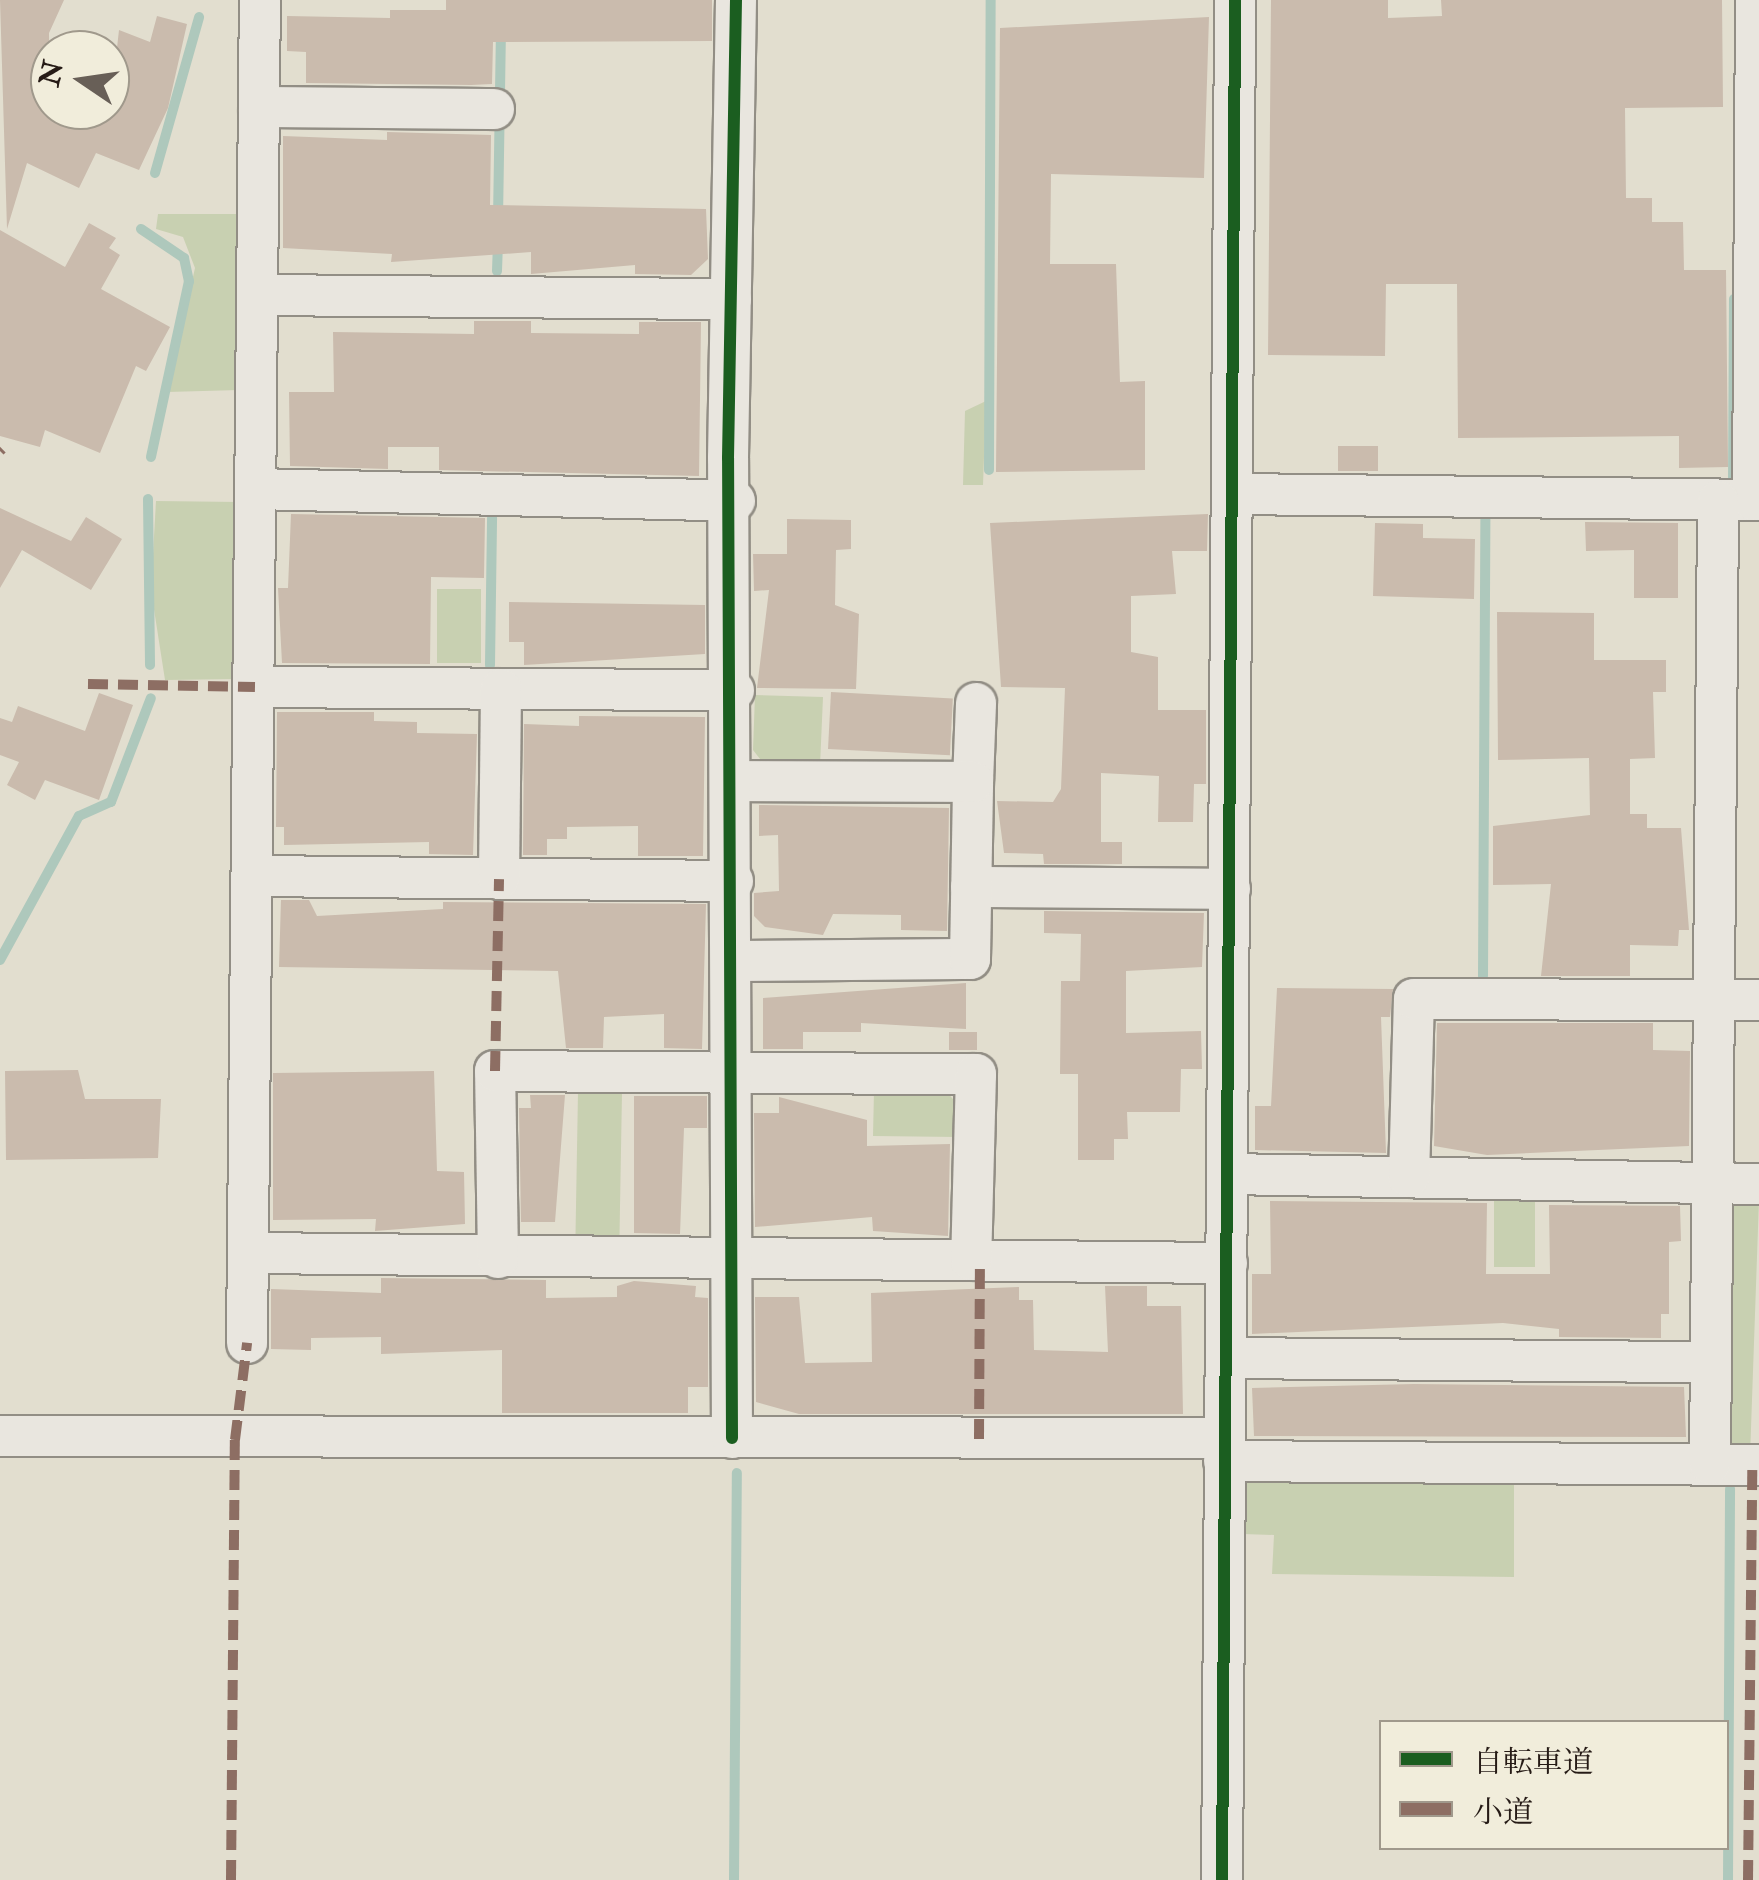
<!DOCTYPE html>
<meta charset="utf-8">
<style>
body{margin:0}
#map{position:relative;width:1759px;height:1880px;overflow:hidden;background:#e2decf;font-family:"IM FELL Double Pica","Noto Serif JP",serif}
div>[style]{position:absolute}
.green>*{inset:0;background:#c8d0b1;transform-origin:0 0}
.stream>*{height:10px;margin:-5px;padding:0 5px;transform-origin:5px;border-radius:5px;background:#aec8bc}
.building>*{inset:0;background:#cabbad;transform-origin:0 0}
.roads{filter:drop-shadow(2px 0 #928e85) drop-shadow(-2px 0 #928e85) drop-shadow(0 2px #928e85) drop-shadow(0 -2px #928e85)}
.minor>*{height:40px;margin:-20px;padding:0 20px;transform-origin:20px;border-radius:20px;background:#e9e6df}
.quiet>*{height:10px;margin-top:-5px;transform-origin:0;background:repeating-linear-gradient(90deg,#8d6e63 0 20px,transparent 0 30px)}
.cycleway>*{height:12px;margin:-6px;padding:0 6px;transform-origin:6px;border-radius:6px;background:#1b5e20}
span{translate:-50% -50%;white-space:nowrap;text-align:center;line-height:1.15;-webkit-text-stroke:9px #f1eddb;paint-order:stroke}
.legend{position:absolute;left:1379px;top:1720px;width:350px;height:130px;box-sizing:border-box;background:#f1eddb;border:2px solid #a0998c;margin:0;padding:12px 18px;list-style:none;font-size:30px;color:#261b16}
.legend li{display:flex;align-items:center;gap:20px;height:50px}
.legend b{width:50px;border:2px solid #a0998c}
.north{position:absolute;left:30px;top:30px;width:100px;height:100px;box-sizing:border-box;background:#f1eddb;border:2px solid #a0998c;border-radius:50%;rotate:283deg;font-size:28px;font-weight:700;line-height:40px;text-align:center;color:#261b16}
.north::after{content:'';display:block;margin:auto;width:35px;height:45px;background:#685f57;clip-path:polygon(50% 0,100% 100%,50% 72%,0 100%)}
</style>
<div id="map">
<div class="green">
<i style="clip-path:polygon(158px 214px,239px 214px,239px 390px,167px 392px,195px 268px,183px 237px,156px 229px)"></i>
<i style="clip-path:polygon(986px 401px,983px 485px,963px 485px,965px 411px)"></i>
<i style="clip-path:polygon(156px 501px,239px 502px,239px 679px,165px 680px,151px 590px)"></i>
<i style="left:437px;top:589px;width:44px;height:74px"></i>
<i style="clip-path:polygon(755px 695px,823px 697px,820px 766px,764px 764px,753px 750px)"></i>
<i style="clip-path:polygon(874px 1091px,946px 1091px,958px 1105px,958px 1137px,873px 1136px)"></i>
<i style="left:578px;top:1092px;width:44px;height:149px;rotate:1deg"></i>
<i style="left:1733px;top:1199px;width:26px;height:252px;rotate:2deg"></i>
<i style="left:1494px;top:1201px;width:41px;height:66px"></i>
<i style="clip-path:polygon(1514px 1475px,1514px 1577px,1272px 1574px,1274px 1535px,1243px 1534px,1244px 1478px)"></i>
</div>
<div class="stream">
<i style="left:155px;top:173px;width:162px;rotate:-74.2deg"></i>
<i style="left:498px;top:219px;width:188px;rotate:-89.1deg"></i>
<i style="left:141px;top:229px;width:52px;rotate:34deg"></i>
<i style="left:184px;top:258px;width:24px;rotate:78deg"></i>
<i style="left:189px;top:281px;width:180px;rotate:102.2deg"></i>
<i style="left:497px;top:271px;width:30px;rotate:-88deg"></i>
<i style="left:989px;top:470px;width:470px;rotate:-89.8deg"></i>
<i style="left:1733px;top:486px;width:187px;rotate:-89.7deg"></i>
<i style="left:148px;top:499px;width:166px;rotate:89.3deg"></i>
<i style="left:490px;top:665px;width:147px;rotate:-89.2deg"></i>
<i style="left:0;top:960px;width:164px;rotate:-61.3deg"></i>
<i style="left:79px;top:816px;width:35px;rotate:-24deg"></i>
<i style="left:111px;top:802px;width:111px;rotate:-69deg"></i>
<i style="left:1483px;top:976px;width:457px;rotate:-89.7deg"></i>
<i style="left:734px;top:1880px;width:407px;rotate:-89.6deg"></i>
<i style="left:1728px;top:1880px;width:391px;rotate:-89.7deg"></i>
</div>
<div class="building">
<i style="clip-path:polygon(0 0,64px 0,49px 33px,50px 110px,110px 110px,119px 30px,150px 42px,157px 16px,187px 24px,168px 108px,139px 170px,96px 153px,79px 188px,27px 163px,7px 229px)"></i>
<i style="clip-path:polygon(446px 0,712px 0,712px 41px,493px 42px,492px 84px,471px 85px,306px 83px,306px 52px,287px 51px,287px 16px,390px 18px,390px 10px,446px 10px)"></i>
<i style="clip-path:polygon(1271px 0,1388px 0,1388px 18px,1442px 16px,1441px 0,1722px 0,1723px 107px,1625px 108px,1626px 198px,1652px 198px,1652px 222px,1683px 222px,1684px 270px,1726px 270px,1728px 467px,1679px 468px,1679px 436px,1458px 438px,1457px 284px,1386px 284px,1385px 356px,1268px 355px)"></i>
<i style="clip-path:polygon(1209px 17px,1204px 178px,1051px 174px,1050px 264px,1116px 264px,1120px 382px,1145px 381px,1145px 470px,996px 472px,1000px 28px)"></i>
<i style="clip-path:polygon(387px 132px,491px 135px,490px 205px,706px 209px,708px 259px,691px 275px,635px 274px,635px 265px,531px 274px,531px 252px,391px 262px,392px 254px,283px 248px,283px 136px,387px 140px)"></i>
<i style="clip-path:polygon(89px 223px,116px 238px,109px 248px,120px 255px,101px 289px,170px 327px,146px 371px,136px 366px,100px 453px,45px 430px,40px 447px,0 436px,0 230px,65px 267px)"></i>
<i style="clip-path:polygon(474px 321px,531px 321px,531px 333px,639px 334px,639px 322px,701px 322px,699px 476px,439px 470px,439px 447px,388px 447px,388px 469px,290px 466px,289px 392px,334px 392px,333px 332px,474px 334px)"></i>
<i style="left:1338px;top:446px;width:40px;height:25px"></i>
<i style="clip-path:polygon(0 508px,71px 541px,86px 517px,122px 539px,91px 590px,22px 550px,0 588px)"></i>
<i style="clip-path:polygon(291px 514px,485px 518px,484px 578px,431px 577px,430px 664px,282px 663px,278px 588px,288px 588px)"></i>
<i style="clip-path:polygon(1208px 514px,1207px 551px,1172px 551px,1176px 594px,1131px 596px,1131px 652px,1158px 657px,1158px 710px,1206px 710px,1206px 784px,1194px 784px,1193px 822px,1158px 822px,1159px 776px,1101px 773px,1101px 842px,1122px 842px,1122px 864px,1044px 864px,1043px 854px,1004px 853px,997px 801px,1053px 802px,1061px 789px,1065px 688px,1001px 687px,990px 523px)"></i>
<i style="clip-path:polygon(787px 519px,851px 520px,851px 549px,836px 550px,835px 605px,859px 614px,856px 689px,757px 688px,769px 590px,754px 591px,753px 554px,787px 554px)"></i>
<i style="clip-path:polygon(1585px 522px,1678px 523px,1678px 598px,1634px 598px,1634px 550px,1586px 551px)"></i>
<i style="clip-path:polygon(1375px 523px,1423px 524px,1423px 538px,1475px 539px,1474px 599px,1373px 596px)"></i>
<i style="clip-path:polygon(509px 602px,705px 605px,705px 654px,524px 665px,524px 642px,509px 642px)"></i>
<i style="clip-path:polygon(1497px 612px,1594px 613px,1594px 660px,1666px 660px,1666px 692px,1653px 692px,1655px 758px,1630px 759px,1630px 814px,1647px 814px,1647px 828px,1681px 828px,1689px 930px,1679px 930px,1678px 946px,1630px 945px,1630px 976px,1541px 976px,1551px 884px,1493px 885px,1493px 826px,1590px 815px,1589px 758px,1498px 760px)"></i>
<i style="left:831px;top:692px;width:122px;height:57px;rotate:3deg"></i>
<i style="clip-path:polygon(99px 693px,133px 705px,99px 800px,45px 780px,35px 800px,7px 785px,19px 762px,0 755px,0 718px,12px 722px,18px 706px,85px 731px)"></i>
<i style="clip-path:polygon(277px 712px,374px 712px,374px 721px,417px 722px,417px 733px,477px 734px,473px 855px,429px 854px,429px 842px,284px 845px,284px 827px,276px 827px)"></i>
<i style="clip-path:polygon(579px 716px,705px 717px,703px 856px,638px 856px,638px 826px,567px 827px,567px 839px,547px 839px,547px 855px,523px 855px,524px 724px,579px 726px)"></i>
<i style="clip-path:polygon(759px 805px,949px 808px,947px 931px,901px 930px,901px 915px,833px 914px,823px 935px,765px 927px,754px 916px,754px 893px,779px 891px,778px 835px,759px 836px)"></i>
<i style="clip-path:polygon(281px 900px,309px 900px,317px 916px,443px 909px,443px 902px,706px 904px,702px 1049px,664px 1048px,664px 1014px,604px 1017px,603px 1048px,566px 1048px,558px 971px,279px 967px)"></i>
<i style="clip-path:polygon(1044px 911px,1204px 913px,1202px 967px,1126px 971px,1126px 1033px,1201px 1031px,1202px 1069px,1181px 1069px,1180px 1112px,1127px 1112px,1128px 1139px,1114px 1139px,1114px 1160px,1078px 1160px,1078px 1074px,1060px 1074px,1061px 981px,1080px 981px,1081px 934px,1044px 933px)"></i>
<i style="clip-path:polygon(966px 983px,966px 1029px,861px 1023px,861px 1032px,803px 1032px,803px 1049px,763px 1049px,763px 998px)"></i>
<i style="clip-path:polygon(1277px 988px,1393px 989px,1390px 1017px,1381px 1017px,1386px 1153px,1255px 1150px,1255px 1106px,1271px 1106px)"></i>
<i style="clip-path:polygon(1437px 1023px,1653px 1023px,1653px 1050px,1690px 1051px,1689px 1146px,1487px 1155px,1434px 1146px)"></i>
<i style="left:949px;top:1032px;width:28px;height:18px"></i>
<i style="clip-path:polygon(78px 1070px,85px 1099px,161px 1099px,158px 1158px,6px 1160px,5px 1071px)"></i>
<i style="clip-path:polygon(434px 1071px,437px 1171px,464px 1172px,465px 1224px,375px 1231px,376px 1219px,273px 1220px,273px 1073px)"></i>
<i style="clip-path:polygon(530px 1095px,565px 1095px,555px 1222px,521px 1222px,519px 1108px,531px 1108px)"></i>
<i style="clip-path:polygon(634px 1096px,707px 1096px,707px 1128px,684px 1128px,680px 1234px,634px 1233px)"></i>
<i style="clip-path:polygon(779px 1097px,867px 1120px,867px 1146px,950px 1144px,948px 1236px,873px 1231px,872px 1217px,755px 1227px,754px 1113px,779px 1113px)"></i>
<i style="clip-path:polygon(1270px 1201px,1487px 1203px,1486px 1274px,1550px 1274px,1549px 1205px,1680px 1206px,1681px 1241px,1669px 1242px,1669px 1314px,1661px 1314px,1661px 1338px,1559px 1337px,1559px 1329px,1503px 1323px,1252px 1334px,1252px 1274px,1271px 1274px)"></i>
<i style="clip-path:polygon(381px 1278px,546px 1280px,546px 1298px,617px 1297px,617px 1286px,634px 1281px,696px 1286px,695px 1297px,708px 1298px,708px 1387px,688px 1387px,688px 1413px,502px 1413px,502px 1350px,381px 1354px,381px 1337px,311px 1338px,311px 1350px,271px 1349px,271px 1289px,381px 1293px)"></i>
<i style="clip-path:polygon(1105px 1286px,1147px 1286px,1147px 1306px,1181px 1306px,1183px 1414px,799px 1414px,756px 1402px,755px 1297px,799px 1297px,805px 1363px,872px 1362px,871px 1293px,1019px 1287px,1019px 1300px,1033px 1300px,1034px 1350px,1108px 1352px)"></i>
<i style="clip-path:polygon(1414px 1384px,1684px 1387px,1686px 1437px,1254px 1436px,1252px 1388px)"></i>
</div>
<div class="roads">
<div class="minor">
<i style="left:259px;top:107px;width:235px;rotate:0.5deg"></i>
<i style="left:257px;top:295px;width:474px;rotate:0.5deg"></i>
<i style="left:256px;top:489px;width:479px;rotate:1.4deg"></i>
<i style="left:1233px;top:494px;width:526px;rotate:0.65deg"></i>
<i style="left:1753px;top:500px;width:500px;rotate:-89.66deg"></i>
<i style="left:255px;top:687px;width:479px;rotate:0.4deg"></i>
<i style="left:973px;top:782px;width:79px;rotate:-87.8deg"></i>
<i style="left:255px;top:876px;width:478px;rotate:0.6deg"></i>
<i style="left:499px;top:879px;width:190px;rotate:-89.4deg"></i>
<i style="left:971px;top:887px;width:259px;rotate:0.4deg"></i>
<i style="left:732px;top:961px;width:238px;rotate:-0.5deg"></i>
<i style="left:970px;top:959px;width:177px;rotate:-89deg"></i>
<i style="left:973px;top:782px;width:239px;rotate:-179.8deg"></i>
<i style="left:1229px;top:1174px;width:530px;rotate:1.08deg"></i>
<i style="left:1409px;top:1177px;width:178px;rotate:-88.4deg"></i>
<i style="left:1414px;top:999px;width:345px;rotate:0.2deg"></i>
<i style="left:251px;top:1253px;width:976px;rotate:0.59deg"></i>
<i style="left:498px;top:1258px;width:187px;rotate:-90.9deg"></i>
<i style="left:495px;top:1071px;width:481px;rotate:0.4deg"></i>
<i style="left:976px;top:1074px;width:186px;rotate:91.5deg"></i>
<i style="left:247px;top:1343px;width:1343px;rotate:-89.45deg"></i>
<i style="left:1226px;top:1358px;width:483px;rotate:0.5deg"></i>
<i style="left:0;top:1436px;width:1225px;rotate:0.09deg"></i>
<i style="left:732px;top:1438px;width:980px;rotate:-90.23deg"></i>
<i style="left:728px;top:458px;width:458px;rotate:-89deg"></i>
<i style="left:1224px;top:1461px;width:535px;rotate:0.43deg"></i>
<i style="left:1710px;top:1464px;width:963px;rotate:-89.52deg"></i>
<i style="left:1222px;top:1880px;width:1880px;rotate:-89.6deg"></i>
</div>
</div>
<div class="quiet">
<i style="left:0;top:451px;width:3px;rotate:-45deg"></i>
<i style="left:88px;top:684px;width:167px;rotate:1deg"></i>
<i style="left:495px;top:1071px;width:192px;rotate:-88.8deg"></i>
<i style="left:979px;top:1439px;width:179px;rotate:-89.7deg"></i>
<i style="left:231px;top:1880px;width:440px;rotate:-89.5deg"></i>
<i style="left:235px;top:1440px;width:98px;rotate:-82.9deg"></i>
<i style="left:1748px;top:1880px;width:415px;rotate:-89.4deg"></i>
</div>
<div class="cycleway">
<i style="left:732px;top:1438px;width:980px;rotate:-90.23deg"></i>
<i style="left:728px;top:458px;width:458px;rotate:-89deg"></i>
<i style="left:1222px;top:1880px;width:1880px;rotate:-89.6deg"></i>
</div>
<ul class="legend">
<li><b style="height:12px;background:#1b5e20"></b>自転車道</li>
<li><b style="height:12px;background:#8d6e63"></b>小道</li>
</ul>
<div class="north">N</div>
</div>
